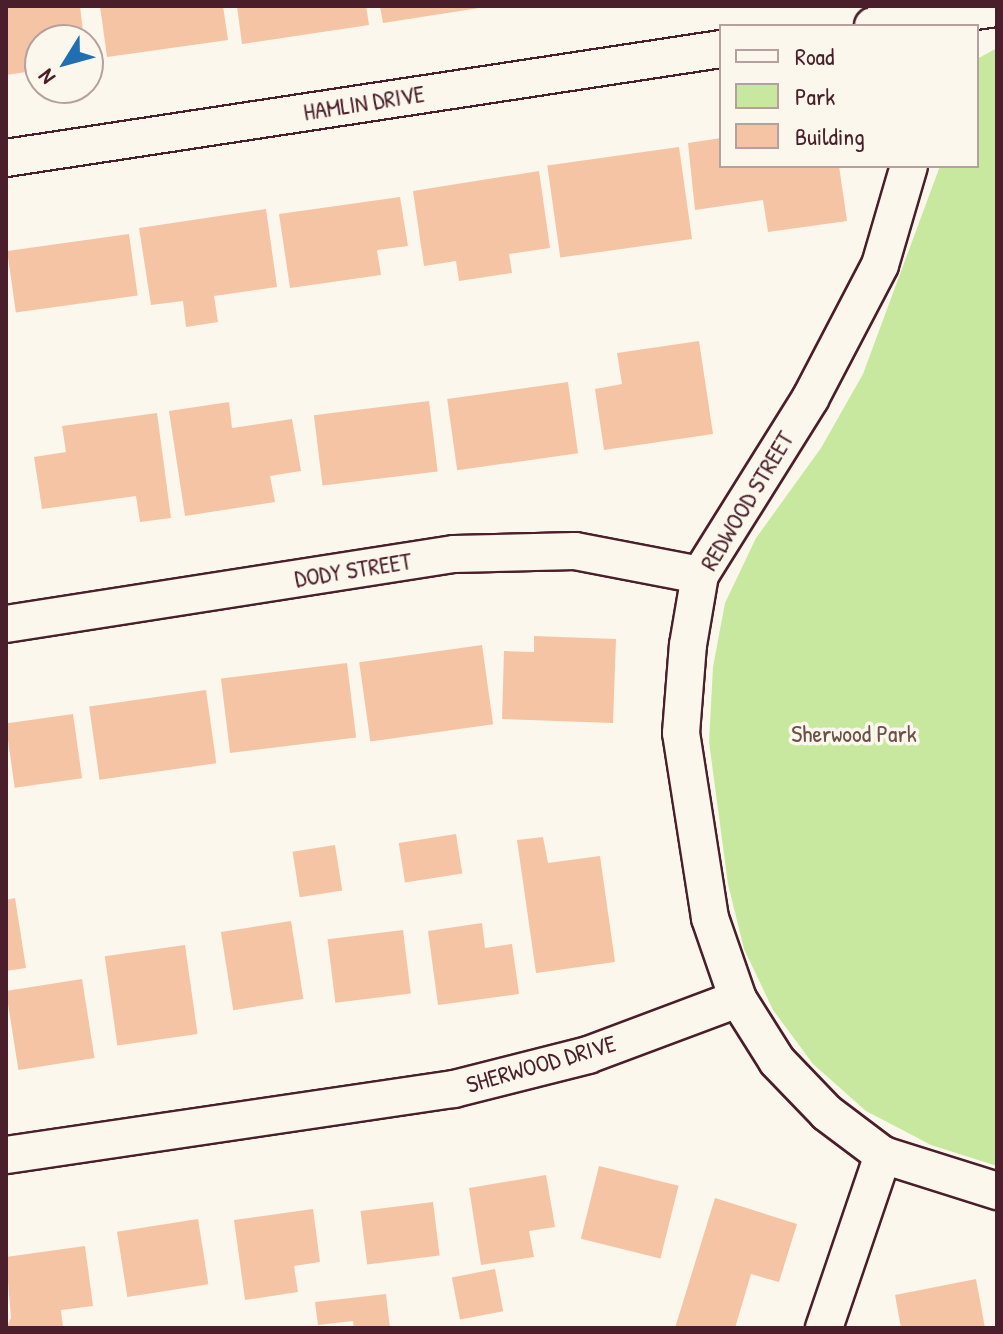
<!DOCTYPE html>
<style>
body{margin:0}
#map{position:relative;width:1003px;height:1334px;overflow:hidden;background:#fbf7ec;font-family:"Patrick Hand",sans-serif}
div>[style]{position:absolute}
.green>*{inset:0;background:#c8e8a0}
.building>*{inset:0;background:#f5c4a5;transform-origin:0 0}
.roads{filter:drop-shadow(2px 0 #4a1f2b) drop-shadow(-2px 0 #4a1f2b) drop-shadow(0 2px #4a1f2b) drop-shadow(0 -2px #4a1f2b)}
.street>*{height:36px;margin:-18px;padding:0 18px;transform-origin:18px;border-radius:18px;background:#fbf7ec}
span{translate:-50% -50%;white-space:nowrap;text-align:center;line-height:1.15;-webkit-text-stroke:7px #fbf7ec;paint-order:stroke}
.street-label{font-size:24px;color:#4a1f2b}
.park-label{font-size:24px;color:#6a5148}
.frame{position:absolute;inset:0;border:8px solid #4a1f2b;pointer-events:none}
.legend{position:absolute;left:719px;top:24px;width:260px;height:144px;box-sizing:border-box;background:#fbf7ec;border:2px solid #b4a19f;margin:0;padding:10px 14px;list-style:none;font-size:24px;color:#4a1f2b}
.legend li{display:flex;align-items:center;gap:16px;height:40px}
.legend b{width:40px;border:2px solid #b4a19f}
.north{position:absolute;left:24px;top:24px;width:80px;height:80px;box-sizing:border-box;background:#fbf7ec;border:2px solid #b4a19f;border-radius:50%;rotate:233deg;font-size:22px;font-weight:700;line-height:32px;text-align:center;color:#4a1f2b}
.north::after{content:'';display:block;margin:auto;width:28px;height:36px;background:#1f6fb2;clip-path:polygon(50% 0,100% 100%,50% 72%,0 100%)}
</style>
<div id="map">
<div class="green">
<i style="clip-path:polygon(997px 48px,997px 1166px,931px 1145px,866px 1111px,813px 1064px,773px 1010px,744px 949px,728px 884px,709px 742px,713px 667px,725px 603px,756px 538px,821px 448px,863px 374px,940px 166px,977px 166px,977px 59px)"></i>
</div>
<div class="building">
<i style="clip-path:polygon(6px 6px,80px 6px,84px 40px,40px 40px,40px 70px,6px 75px)"></i>
<i style="clip-path:polygon(100px 6px,223px 6px,228px 40px,107px 57px)"></i>
<i style="clip-path:polygon(237px 6px,366px 6px,369px 25px,242px 44px)"></i>
<i style="clip-path:polygon(380px 6px,479px 6px,479px 8px,383px 23px)"></i>
<i style="clip-path:polygon(721px 138px,721px 166px,839px 166px,847px 221px,768px 232px,763px 200px,695px 210px,688px 143px)"></i>
<i style="left:679px;top:147px;width:93px;height:133px;rotate:82deg"></i>
<i style="clip-path:polygon(539px 171px,550px 248px,509px 254px,512px 273px,459px 281px,456px 261px,424px 266px,413px 191px)"></i>
<i style="clip-path:polygon(400px 197px,408px 246px,377px 250px,381px 275px,290px 288px,279px 214px)"></i>
<i style="clip-path:polygon(266px 209px,277px 287px,214px 296px,218px 322px,186px 327px,183px 301px,151px 305px,139px 228px)"></i>
<i style="left:129px;top:234px;width:62px;height:123px;rotate:82deg"></i>
<i style="clip-path:polygon(699px 341px,713px 434px,604px 450px,595px 389px,622px 384px,617px 353px)"></i>
<i style="left:568px;top:382px;width:72px;height:122px;rotate:82deg"></i>
<i style="left:429px;top:401px;width:71px;height:116px;rotate:83deg"></i>
<i style="clip-path:polygon(229px 402px,232px 428px,292px 419px,301px 471px,270px 476px,275px 502px,185px 516px,169px 411px)"></i>
<i style="clip-path:polygon(157px 413px,171px 518px,140px 522px,136px 496px,42px 509px,34px 457px,66px 452px,62px 426px)"></i>
<i style="clip-path:polygon(534px 636px,616px 639px,613px 723px,502px 719px,504px 651px,534px 652px)"></i>
<i style="left:482px;top:645px;width:80px;height:124px;rotate:82deg"></i>
<i style="left:347px;top:663px;width:75px;height:127px;rotate:83deg"></i>
<i style="left:206px;top:690px;width:74px;height:118px;rotate:82deg"></i>
<i style="left:73px;top:714px;width:65px;height:68px;rotate:82deg"></i>
<i style="left:456px;top:834px;width:40px;height:58px;rotate:81deg"></i>
<i style="clip-path:polygon(543px 837px,548px 863px,600px 856px,615px 962px,536px 973px,517px 840px)"></i>
<i style="left:335px;top:845px;width:46px;height:43px;rotate:81deg"></i>
<i style="clip-path:polygon(15px 898px,26px 968px,6px 971px,6px 900px)"></i>
<i style="left:291px;top:921px;width:79px;height:71px;rotate:81deg"></i>
<i style="clip-path:polygon(482px 923px,485px 948px,512px 944px,519px 994px,438px 1005px,428px 931px)"></i>
<i style="left:403px;top:930px;width:64px;height:76px;rotate:83deg"></i>
<i style="left:185px;top:945px;width:90px;height:81px;rotate:82deg"></i>
<i style="left:82px;top:979px;width:80px;height:77px;rotate:81deg"></i>
<i style="left:599px;top:1166px;width:82px;height:75px;rotate:14deg"></i>
<i style="clip-path:polygon(546px 1175px,555px 1227px,529px 1231px,534px 1257px,481px 1265px,469px 1188px)"></i>
<i style="clip-path:polygon(715px 1198px,797px 1224px,779px 1282px,751px 1274px,735px 1328px,675px 1328px)"></i>
<i style="left:433px;top:1202px;width:54px;height:73px;rotate:83deg"></i>
<i style="clip-path:polygon(313px 1209px,320px 1262px,294px 1266px,298px 1292px,245px 1300px,234px 1220px)"></i>
<i style="left:198px;top:1219px;width:66px;height:82px;rotate:81deg"></i>
<i style="clip-path:polygon(85px 1246px,93px 1306px,61px 1310px,63px 1328px,6px 1328px,11px 1318px,6px 1257px)"></i>
<i style="left:495px;top:1269px;width:43px;height:44px;rotate:79deg"></i>
<i style="clip-path:polygon(976px 1279px,985px 1328px,901px 1328px,895px 1295px)"></i>
<i style="clip-path:polygon(386px 1294px,390px 1328px,354px 1328px,353px 1321px,318px 1325px,315px 1302px)"></i>
</div>
<div class="roads">
<div class="street">
<i style="left:873px;top:26px;width:125px;rotate:-8.3deg"></i>
<i style="left:6px;top:158px;width:723px;rotate:-8.67deg"></i>
<i style="left:6px;top:624px;width:453px;rotate:-8.9deg"></i>
<i style="left:454px;top:554px;width:121px;rotate:-1.4deg"></i>
<i style="left:575px;top:551px;width:127px;rotate:10.9deg"></i>
<i style="left:738px;top:999px;width:86px;rotate:-109.1deg"></i>
<i style="left:710px;top:918px;width:187px;rotate:-98.9deg"></i>
<i style="left:681px;top:733px;width:88px;rotate:-85.5deg"></i>
<i style="left:688px;top:645px;width:71px;rotate:-80.3deg"></i>
<i style="left:700px;top:575px;width:208px;rotate:-58deg"></i>
<i style="left:810px;top:399px;width:151px;rotate:-62.4deg"></i>
<i style="left:880px;top:265px;width:103px;rotate:-73.7deg"></i>
<i style="left:6px;top:1155px;width:453px;rotate:-8.4deg"></i>
<i style="left:454px;top:1089px;width:138px;rotate:-14.2deg"></i>
<i style="left:588px;top:1055px;width:160px;rotate:-20.5deg"></i>
<i style="left:738px;top:999px;width:73px;rotate:57.8deg"></i>
<i style="left:777px;top:1061px;width:72px;rotate:46.1deg"></i>
<i style="left:827px;top:1113px;width:70px;rotate:36.9deg"></i>
<i style="left:883px;top:1155px;width:120px;rotate:17.5deg"></i>
<i style="left:824px;top:1328px;width:183px;rotate:-71.2deg"></i>
</div>
</div>
<div class="street-label">
<span style="left:364px;top:103px;rotate:-9deg">HAMLIN DRIVE</span>
<span style="left:747px;top:501px;rotate:-59deg">REDWOOD STREET</span>
<span style="left:353px;top:570px;rotate:-9deg">DODY STREET</span>
<span style="left:541px;top:1064px;rotate:-16deg">SHERWOOD DRIVE</span>
</div>
<div class="park-label">
<span style="left:854px;top:734px">Sherwood Park</span>
</div>
<div class="frame"></div>
<ul class="legend">
<li><b style="height:10px;background:#fbf7ec"></b>Road</li>
<li><b style="height:22px;background:#c8e8a0"></b>Park</li>
<li><b style="height:22px;background:#f5c4a5"></b>Building</li>
</ul>
<div class="north">N</div>
</div>
